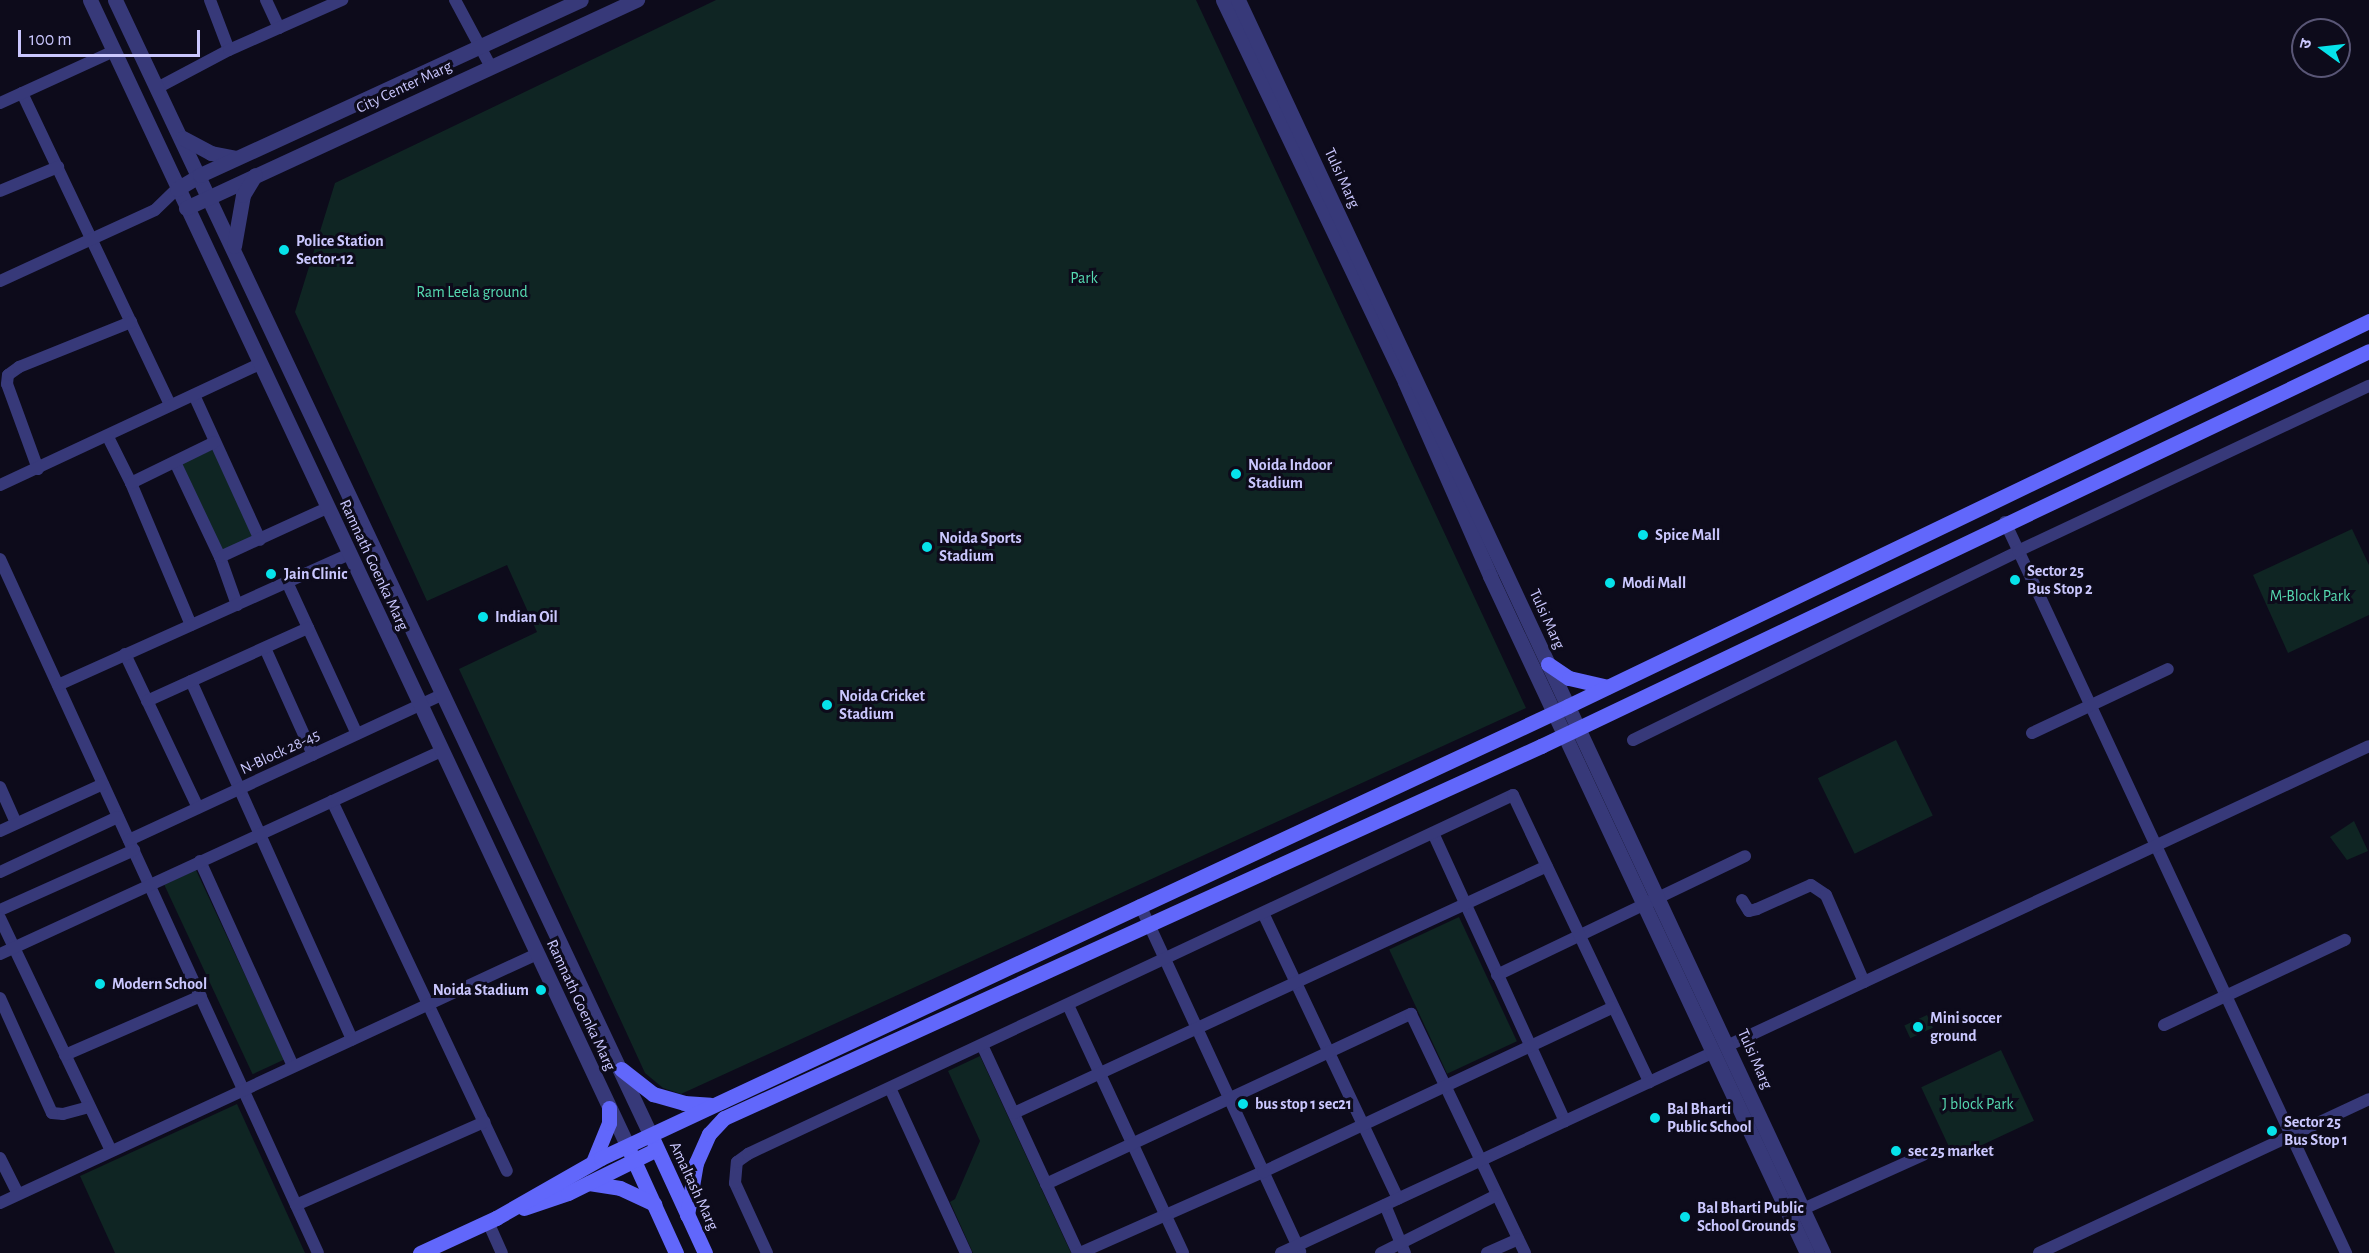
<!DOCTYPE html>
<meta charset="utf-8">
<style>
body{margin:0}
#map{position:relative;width:2369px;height:1253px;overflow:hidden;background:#0d0b1b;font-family:"Alegreya Sans","Noto Sans Devanagari",sans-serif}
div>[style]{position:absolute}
.green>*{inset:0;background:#0f2523;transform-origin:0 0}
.minor>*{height:12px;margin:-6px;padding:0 6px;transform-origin:6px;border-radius:6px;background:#373979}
.tertiary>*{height:15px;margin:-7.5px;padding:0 7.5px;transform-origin:7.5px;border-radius:7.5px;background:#373979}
.secondary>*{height:15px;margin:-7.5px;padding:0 7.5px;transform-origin:7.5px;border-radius:7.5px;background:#6167fb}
.dots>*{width:16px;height:16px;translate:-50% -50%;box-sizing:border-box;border:3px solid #0d0b1b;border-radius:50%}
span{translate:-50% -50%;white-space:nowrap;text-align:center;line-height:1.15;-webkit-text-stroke:6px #0d0b1b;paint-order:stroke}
.street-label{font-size:16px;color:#cac7fe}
.poi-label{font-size:16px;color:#cac7fe;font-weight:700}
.left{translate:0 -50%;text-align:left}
.right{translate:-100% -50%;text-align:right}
.park-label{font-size:16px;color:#56dab1}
.north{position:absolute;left:2291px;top:18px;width:60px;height:60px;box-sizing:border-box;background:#0d0b1b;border:2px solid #595676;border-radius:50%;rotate:285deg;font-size:16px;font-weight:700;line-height:24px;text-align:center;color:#cac7fe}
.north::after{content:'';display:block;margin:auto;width:21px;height:27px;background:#06e2ea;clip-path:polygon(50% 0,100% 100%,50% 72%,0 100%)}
.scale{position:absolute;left:18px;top:30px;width:182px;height:27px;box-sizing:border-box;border:3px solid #cac7fe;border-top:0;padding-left:8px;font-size:18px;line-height:21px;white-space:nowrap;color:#cac7fe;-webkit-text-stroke:4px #0d0b1b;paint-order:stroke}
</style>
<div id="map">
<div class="green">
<i style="clip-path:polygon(716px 0,1196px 0,1526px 708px,681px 1094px,663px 1088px,645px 1073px,459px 669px,537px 632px,507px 565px,427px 601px,295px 312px,335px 183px)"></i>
<i style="left:214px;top:449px;width:97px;height:36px;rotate:66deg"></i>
<i style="clip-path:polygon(2352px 529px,2369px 565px,2369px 615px,2288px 653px,2253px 575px)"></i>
<i style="left:1896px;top:740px;width:84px;height:87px;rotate:64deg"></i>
<i style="clip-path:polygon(2354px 821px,2368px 851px,2347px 860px,2330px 837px)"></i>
<i style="left:196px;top:870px;width:209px;height:35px;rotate:65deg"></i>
<i style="left:1459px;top:917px;width:137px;height:77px;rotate:65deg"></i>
<i style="left:1927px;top:1015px;width:14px;height:25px;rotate:65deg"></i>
<i style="left:2001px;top:1050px;width:78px;height:88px;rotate:65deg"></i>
<i style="clip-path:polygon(980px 1056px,1071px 1253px,973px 1253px,950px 1202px,955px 1199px,980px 1141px,948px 1071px)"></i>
<i style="clip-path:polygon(237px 1104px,305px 1253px,115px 1253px,80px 1176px)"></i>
</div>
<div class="minor">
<i style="left:210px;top:0;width:53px;rotate:69.2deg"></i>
<i style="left:266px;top:0;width:31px;rotate:65deg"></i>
<i style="left:455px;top:0;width:76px;rotate:61.8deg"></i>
<i style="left:159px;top:87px;width:79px;rotate:-27.9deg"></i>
<i style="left:229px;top:50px;width:124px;rotate:-23.9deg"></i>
<i style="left:22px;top:93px;width:345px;rotate:64.6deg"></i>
<i style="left:0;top:103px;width:125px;rotate:-24.5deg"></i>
<i style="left:0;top:191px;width:63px;rotate:-22.5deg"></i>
<i style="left:0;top:281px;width:170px;rotate:-24.6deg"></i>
<i style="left:155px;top:210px;width:30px;rotate:-44deg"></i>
<i style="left:194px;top:395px;width:159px;rotate:65.5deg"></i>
<i style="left:108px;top:437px;width:51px;rotate:63.4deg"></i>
<i style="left:131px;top:483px;width:154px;rotate:67.1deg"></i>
<i style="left:175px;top:462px;width:105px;rotate:64.7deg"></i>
<i style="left:220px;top:557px;width:51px;rotate:70.5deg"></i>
<i style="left:38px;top:469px;width:90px;rotate:-110deg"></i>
<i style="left:7px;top:384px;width:9px;rotate:-84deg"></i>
<i style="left:8px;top:375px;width:14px;rotate:-36deg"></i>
<i style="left:19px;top:367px;width:121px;rotate:-21.9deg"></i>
<i style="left:131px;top:483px;width:93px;rotate:-26deg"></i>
<i style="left:0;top:485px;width:287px;rotate:-25deg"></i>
<i style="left:2005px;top:522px;width:807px;rotate:64.99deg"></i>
<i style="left:220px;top:557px;width:118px;rotate:-24.6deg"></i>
<i style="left:0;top:559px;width:763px;rotate:65.38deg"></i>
<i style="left:287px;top:582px;width:167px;rotate:65.3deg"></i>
<i style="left:265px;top:648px;width:117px;rotate:65.8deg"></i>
<i style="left:125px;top:654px;width:170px;rotate:64.6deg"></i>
<i style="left:191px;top:681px;width:393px;rotate:65.8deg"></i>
<i style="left:58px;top:685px;width:319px;rotate:-24.2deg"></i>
<i style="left:147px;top:701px;width:177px;rotate:-24.4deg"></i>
<i style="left:2032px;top:733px;width:150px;rotate:-25.2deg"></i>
<i style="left:1633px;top:740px;width:429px;rotate:-26.1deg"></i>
<i style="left:2018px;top:551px;width:388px;rotate:-25.2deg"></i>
<i style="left:0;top:787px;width:39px;rotate:66deg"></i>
<i style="left:332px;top:801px;width:409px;rotate:64.7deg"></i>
<i style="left:0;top:831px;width:113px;rotate:-24.5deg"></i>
<i style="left:1433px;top:833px;width:317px;rotate:65.4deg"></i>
<i style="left:129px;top:840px;width:347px;rotate:-24.9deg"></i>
<i style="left:200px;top:861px;width:225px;rotate:65.6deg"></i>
<i style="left:0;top:872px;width:130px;rotate:-25deg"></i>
<i style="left:1742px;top:900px;width:13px;rotate:58deg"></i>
<i style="left:1749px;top:911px;width:8px;rotate:-14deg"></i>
<i style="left:1757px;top:909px;width:59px;rotate:-24deg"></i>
<i style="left:1811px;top:885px;width:18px;rotate:34deg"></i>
<i style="left:1826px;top:895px;width:95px;rotate:66.4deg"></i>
<i style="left:1140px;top:905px;width:382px;rotate:65.2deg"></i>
<i style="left:0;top:910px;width:147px;rotate:-24.1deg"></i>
<i style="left:1263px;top:913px;width:316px;rotate:64.7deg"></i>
<i style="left:0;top:918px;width:258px;rotate:64.5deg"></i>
<i style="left:0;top:954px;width:485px;rotate:-24.7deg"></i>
<i style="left:1497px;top:975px;width:275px;rotate:-25.6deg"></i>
<i style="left:0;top:998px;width:126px;rotate:65.7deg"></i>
<i style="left:52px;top:1113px;width:11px;rotate:5deg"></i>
<i style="left:63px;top:1114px;width:27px;rotate:-15deg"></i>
<i style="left:1068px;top:1005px;width:273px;rotate:65.1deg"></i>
<i style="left:2164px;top:1025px;width:200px;rotate:-25.2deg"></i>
<i style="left:982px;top:1045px;width:229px;rotate:65.2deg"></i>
<i style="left:1729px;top:1045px;width:706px;rotate:-25.04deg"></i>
<i style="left:65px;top:1055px;width:148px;rotate:-23.5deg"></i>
<i style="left:890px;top:1088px;width:182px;rotate:65.3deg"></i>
<i style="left:1014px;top:1113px;width:587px;rotate:-24.86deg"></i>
<i style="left:0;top:1158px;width:40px;rotate:63.4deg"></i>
<i style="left:1046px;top:1184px;width:403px;rotate:-25deg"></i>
<i style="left:1411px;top:1014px;width:265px;rotate:64.5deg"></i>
<i style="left:0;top:1203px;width:592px;rotate:-24.88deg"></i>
<i style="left:296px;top:1205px;width:206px;rotate:-23.8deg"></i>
<i style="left:1385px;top:1205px;width:52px;rotate:67.4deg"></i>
<i style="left:1803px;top:1209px;width:132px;rotate:-24.2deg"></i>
<i style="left:488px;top:1222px;width:34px;rotate:66deg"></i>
<i style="left:767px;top:1253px;width:77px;rotate:-114.6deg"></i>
<i style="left:735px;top:1183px;width:21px;rotate:-85deg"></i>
<i style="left:737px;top:1162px;width:14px;rotate:-36deg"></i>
<i style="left:748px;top:1154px;width:845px;rotate:-25.14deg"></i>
<i style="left:1513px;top:795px;width:318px;rotate:64.6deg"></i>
<i style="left:1080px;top:1253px;width:200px;rotate:-23.9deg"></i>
<i style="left:1263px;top:1172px;width:387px;rotate:-25.2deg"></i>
<i style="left:1281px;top:1253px;width:477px;rotate:-24.9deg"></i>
<i style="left:1381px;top:1253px;width:127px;rotate:-26.6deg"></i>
<i style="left:1487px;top:1253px;width:34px;rotate:-24deg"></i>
<i style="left:2039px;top:1253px;width:364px;rotate:-25deg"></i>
</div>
<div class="tertiary">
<i style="left:90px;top:0;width:1265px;rotate:64.87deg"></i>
<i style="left:115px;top:0;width:1254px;rotate:64.74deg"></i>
<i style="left:1223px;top:0;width:423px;rotate:64.5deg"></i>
<i style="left:1405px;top:382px;width:212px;rotate:66.3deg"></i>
<i style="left:1490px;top:576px;width:748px;rotate:64.91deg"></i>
<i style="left:1238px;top:0;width:1383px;rotate:64.97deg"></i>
<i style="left:183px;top:138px;width:32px;rotate:28deg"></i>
<i style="left:211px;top:153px;width:25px;rotate:11deg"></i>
<i style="left:177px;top:189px;width:27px;rotate:-31deg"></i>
<i style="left:200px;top:175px;width:419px;rotate:-24.7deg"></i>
<i style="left:186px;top:208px;width:497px;rotate:-24.8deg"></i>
<i style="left:234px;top:246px;width:52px;rotate:-80deg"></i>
<i style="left:243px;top:195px;width:23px;rotate:-59deg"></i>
</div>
<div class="secondary">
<i style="left:1548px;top:664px;width:25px;rotate:34deg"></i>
<i style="left:1569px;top:678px;width:39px;rotate:13deg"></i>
<i style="left:621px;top:1069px;width:41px;rotate:38deg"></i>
<i style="left:653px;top:1094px;width:32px;rotate:16deg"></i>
<i style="left:684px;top:1103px;width:26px;rotate:4deg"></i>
<i style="left:654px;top:1142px;width:122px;rotate:65.3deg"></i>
<i style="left:630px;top:1152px;width:111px;rotate:65.5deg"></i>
<i style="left:593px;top:1162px;width:42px;rotate:-67.7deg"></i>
<i style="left:609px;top:1123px;width:15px;rotate:-90deg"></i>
<i style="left:589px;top:1183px;width:31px;rotate:9deg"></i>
<i style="left:620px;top:1188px;width:38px;rotate:25deg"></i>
<i style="left:524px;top:1208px;width:46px;rotate:-18.8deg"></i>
<i style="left:568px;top:1193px;width:99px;rotate:-26.3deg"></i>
<i style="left:687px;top:1215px;width:53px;rotate:-80.2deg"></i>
<i style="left:696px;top:1163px;width:32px;rotate:-66deg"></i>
<i style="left:709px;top:1134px;width:22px;rotate:-47deg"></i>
<i style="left:724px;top:1118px;width:898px;rotate:-24.48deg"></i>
<i style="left:1541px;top:746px;width:917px;rotate:-25.5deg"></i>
<i style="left:420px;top:1253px;width:84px;rotate:-24.7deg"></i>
<i style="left:496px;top:1218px;width:121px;rotate:-29.7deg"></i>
<i style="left:601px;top:1158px;width:1067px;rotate:-25.05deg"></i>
<i style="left:1568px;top:706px;width:889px;rotate:-25.67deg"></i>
</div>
<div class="dots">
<i style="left:284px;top:250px;background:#06e2ea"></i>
<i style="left:1236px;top:474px;background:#06e2ea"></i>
<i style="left:1643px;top:535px;background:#06e2ea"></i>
<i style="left:927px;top:547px;background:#06e2ea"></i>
<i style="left:271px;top:574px;background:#06e2ea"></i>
<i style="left:2015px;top:580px;background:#06e2ea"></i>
<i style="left:1610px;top:583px;background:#06e2ea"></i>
<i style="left:483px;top:617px;background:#06e2ea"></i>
<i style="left:827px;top:705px;background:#06e2ea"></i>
<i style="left:100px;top:984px;background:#06e2ea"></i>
<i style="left:541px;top:990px;background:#06e2ea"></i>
<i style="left:1918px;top:1027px;background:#06e2ea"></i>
<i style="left:1243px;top:1104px;background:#06e2ea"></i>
<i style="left:1655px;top:1118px;background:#06e2ea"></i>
<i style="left:2272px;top:1131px;background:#06e2ea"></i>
<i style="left:1896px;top:1151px;background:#06e2ea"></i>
<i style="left:1685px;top:1217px;background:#06e2ea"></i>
</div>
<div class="street-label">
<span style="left:404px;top:87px;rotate:-25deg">City Center Marg</span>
<span style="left:1342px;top:178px;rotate:65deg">Tulsi Marg</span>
<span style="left:374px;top:565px;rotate:65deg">Ramnath Goenka Marg</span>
<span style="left:1547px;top:619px;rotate:65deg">Tulsi Marg</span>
<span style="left:280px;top:752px;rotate:-25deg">N-Block 28-45</span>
<span style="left:581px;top:1005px;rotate:65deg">Ramnath Goenka Marg</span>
<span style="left:1755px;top:1059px;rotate:66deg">Tulsi Marg</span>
<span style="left:694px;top:1186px;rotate:65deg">Amaltash Marg</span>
</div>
<div class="poi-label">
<span class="left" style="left:296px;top:250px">Police Station<br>Sector-12</span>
<span class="left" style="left:1248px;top:474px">Noida Indoor<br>Stadium</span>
<span class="left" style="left:1655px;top:535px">Spice Mall</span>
<span class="left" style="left:939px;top:547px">Noida Sports<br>Stadium</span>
<span class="left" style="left:2027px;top:580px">Sector 25<br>Bus Stop 2</span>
<span class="left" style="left:284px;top:574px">Jain Clinic</span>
<span class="left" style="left:1622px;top:583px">Modi Mall</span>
<span class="left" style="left:495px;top:617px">Indian Oil</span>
<span class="left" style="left:839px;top:705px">Noida Cricket<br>Stadium</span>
<span class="left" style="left:112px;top:984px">Modern School</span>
<span class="right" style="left:529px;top:990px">Noida Stadium</span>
<span class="left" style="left:1930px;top:1027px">Mini soccer<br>ground</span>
<span class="left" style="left:1255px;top:1104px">bus stop 1 sec21</span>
<span class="left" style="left:1667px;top:1118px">Bal Bharti<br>Public School</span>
<span class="left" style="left:2284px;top:1131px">Sector 25<br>Bus Stop 1</span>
<span class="left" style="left:1908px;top:1151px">sec 25 market</span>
<span class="left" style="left:1697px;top:1217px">Bal Bharti Public<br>School Grounds</span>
</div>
<div class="park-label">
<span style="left:1084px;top:278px">Park</span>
<span style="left:472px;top:292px">Ram Leela ground</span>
<span style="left:2310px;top:596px">M-Block Park</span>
<span style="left:1978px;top:1104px">J block Park</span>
</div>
<div class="north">उ</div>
<div class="scale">100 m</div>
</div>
